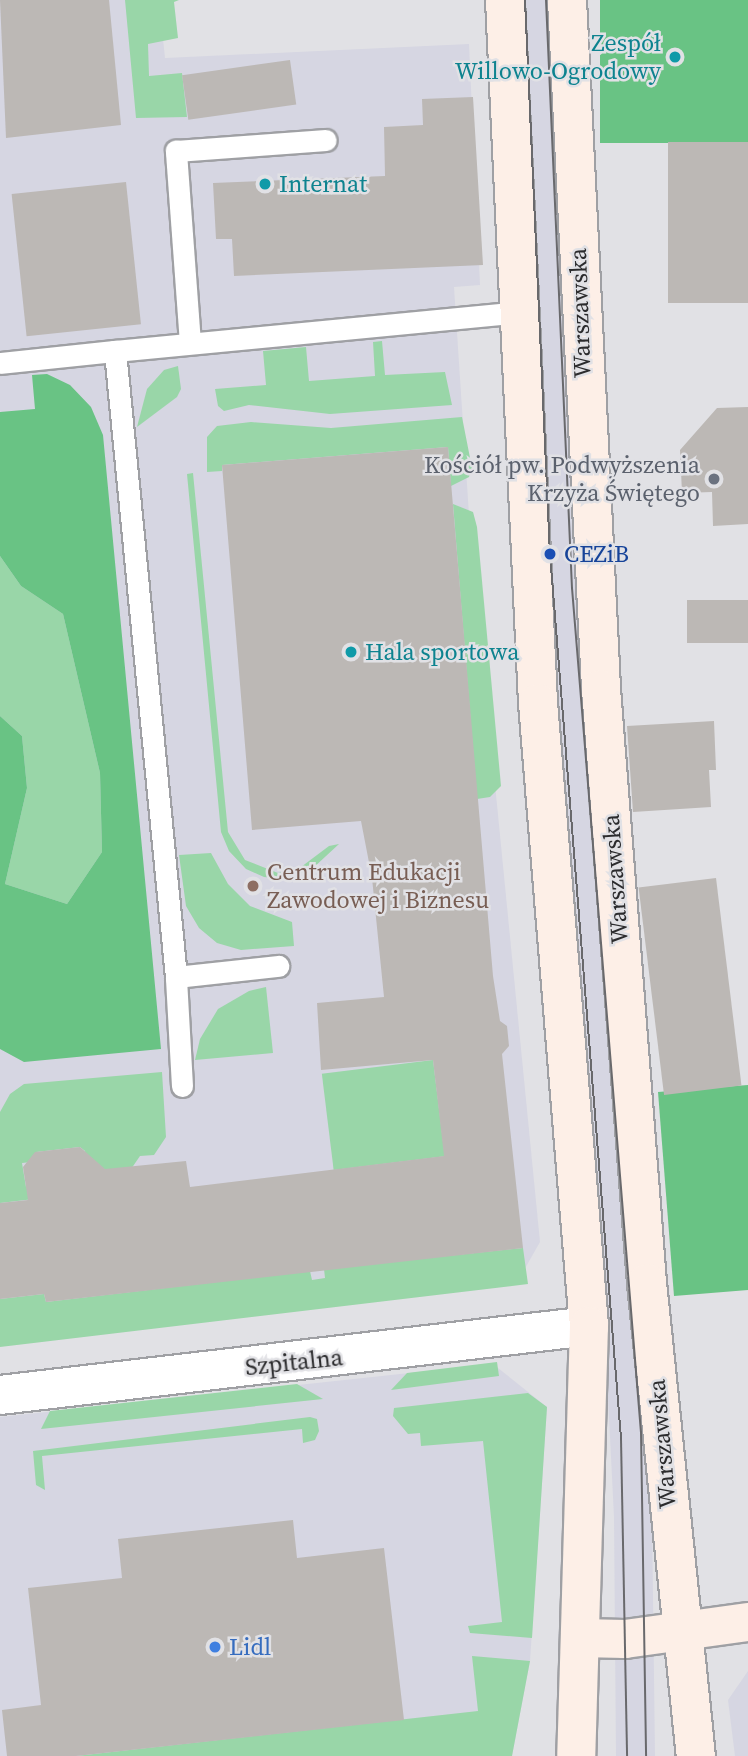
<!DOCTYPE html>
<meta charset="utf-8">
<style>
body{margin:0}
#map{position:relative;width:748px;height:1756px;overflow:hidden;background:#e1e1e5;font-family:"Source Serif 4",serif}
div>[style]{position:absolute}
.built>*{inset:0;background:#d6d6e2}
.green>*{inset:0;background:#99d6a8;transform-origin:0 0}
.forest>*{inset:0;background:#69c384;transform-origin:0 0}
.building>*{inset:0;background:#bcb8b5;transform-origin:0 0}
.roads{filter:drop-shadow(2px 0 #9fa0a4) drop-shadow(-2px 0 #9fa0a4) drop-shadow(0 2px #9fa0a4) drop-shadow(0 -2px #9fa0a4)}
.lane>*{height:21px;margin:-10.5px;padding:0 10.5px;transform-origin:10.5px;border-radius:10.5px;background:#fff}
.street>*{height:38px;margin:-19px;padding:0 19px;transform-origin:19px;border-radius:19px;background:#fff}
.secondary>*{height:38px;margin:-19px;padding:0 19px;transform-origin:19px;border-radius:19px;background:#fdefe7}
.tram>*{height:2px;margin:-1px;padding:0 1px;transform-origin:1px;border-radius:1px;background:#69696c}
.dots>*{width:19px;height:19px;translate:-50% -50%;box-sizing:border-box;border:4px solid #e1e1e5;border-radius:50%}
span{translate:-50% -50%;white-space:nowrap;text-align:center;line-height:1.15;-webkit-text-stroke:5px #e1e1e5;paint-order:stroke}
.culture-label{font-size:24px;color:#0d838f}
.right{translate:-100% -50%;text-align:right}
.left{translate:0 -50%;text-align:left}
.street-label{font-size:24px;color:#2b2b2d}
.worship-label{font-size:24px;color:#5b616d}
.transit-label{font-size:24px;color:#164399}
.education-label{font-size:24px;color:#785e54}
.shop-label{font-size:24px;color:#366cbe}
</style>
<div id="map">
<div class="built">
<i style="clip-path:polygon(0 0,159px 0,165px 58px,469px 44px,480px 285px,454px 287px,470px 530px,540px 1242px,519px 1279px,0 1338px)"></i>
<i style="clip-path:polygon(514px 0,554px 0,573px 553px,651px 1438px,655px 1756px,616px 1756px,614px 1517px,606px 1357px,570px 942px)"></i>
<i style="clip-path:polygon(493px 1364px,547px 1407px,530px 1661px,512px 1756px,0 1756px,0 1417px)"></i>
<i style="clip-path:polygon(748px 1671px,748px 1756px,735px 1756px,728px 1700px)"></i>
</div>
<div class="green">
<i style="clip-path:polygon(125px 0,179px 0,174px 2px,178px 38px,148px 44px,149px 76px,182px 73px,187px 117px,136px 118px)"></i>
<i style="clip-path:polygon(382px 341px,385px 375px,445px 372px,452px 405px,330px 414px,249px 405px,224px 411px,218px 406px,215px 389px,266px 385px,263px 351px,306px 347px,309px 381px,375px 376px,373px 342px)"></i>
<i style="clip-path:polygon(178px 366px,181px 389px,177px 397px,137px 427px,147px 389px,164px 370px)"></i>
<i style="clip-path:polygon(462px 417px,472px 468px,469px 477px,451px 486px,448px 447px,222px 465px,222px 471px,207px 472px,207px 437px,217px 426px,251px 422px,331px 428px)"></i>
<i style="clip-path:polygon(193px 473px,228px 832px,245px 860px,278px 873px,297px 870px,329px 846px,339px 844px,312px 869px,285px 879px,264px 877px,246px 869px,229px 851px,221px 832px,187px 474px)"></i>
<i style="clip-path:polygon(453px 504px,473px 512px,477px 527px,501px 786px,490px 797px,477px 799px)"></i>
<i style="clip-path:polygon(0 556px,21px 586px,63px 614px,100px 773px,102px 852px,67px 904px,5px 884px,27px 788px,22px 736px,0 716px)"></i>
<i style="clip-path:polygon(211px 853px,228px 884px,250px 906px,292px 922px,294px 946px,241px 950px,217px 943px,199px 928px,186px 906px,179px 855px)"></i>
<i style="clip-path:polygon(266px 987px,273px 1053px,195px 1060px,200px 1039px,218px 1009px,249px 991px)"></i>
<i style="left:433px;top:1060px;width:97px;height:112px;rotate:83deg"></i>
<i style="clip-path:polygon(162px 1072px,166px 1137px,154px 1155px,140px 1156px,129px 1172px,88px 1177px,85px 1151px,80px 1147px,36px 1152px,31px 1162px,22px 1163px,26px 1187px,35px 1186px,34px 1199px,0 1203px,0 1112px,10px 1094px,24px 1084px)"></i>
<i style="clip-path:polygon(523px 1248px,528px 1284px,0 1347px,0 1299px,44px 1294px,46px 1302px,310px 1271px,312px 1280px,325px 1278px,324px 1269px)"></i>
<i style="clip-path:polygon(497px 1362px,499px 1376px,391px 1390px,407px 1373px)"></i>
<i style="clip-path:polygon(297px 1384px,323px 1399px,41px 1429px,50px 1411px)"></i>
<i style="clip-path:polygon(528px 1393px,547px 1407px,532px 1638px,470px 1633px,468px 1626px,502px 1622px,483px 1441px,421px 1446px,420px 1433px,408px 1434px,393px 1416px,394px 1408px)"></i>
<i style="clip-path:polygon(310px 1417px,317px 1419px,319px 1431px,315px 1440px,303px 1443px,302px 1429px,42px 1456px,45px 1490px,36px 1485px,33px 1451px)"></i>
<i style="clip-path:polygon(472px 1656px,530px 1661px,512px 1756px,76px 1756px,478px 1711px)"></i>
</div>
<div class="forest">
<i style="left:600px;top:0;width:148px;height:143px"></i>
<i style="clip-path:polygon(47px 374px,70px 385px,91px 407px,103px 435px,161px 1049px,24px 1062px,0 1049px,0 716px,22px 736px,27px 788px,5px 884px,67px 904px,102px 852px,100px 773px,63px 614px,21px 586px,0 556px,0 412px,35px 409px,32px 375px)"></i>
<i style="clip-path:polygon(748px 1085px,748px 1290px,674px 1296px,658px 1092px)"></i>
</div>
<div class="building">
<i style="clip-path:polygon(0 0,109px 0,121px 125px,6px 138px)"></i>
<i style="left:290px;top:60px;width:45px;height:109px;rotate:82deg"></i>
<i style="clip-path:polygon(473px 97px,483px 265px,234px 276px,232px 239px,216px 239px,213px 183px,385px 176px,384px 127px,423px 125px,422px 99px)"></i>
<i style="left:748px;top:142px;width:161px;height:80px;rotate:90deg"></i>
<i style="left:126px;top:182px;width:143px;height:115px;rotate:84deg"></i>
<i style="clip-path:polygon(748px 407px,748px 524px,713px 526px,712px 492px,682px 493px,680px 450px,717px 408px)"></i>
<i style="clip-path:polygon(448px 447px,493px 976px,500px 1021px,507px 1026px,509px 1046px,502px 1054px,523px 1248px,46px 1302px,44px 1294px,0 1299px,0 1203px,28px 1200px,23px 1167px,35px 1152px,80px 1147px,105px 1169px,186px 1161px,190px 1187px,444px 1156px,433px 1060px,321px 1070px,317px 1003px,384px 997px,372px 878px,361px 821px,252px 830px,222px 465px)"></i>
<i style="left:748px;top:600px;width:43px;height:61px;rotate:90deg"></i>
<i style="clip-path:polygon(714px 721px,716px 770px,709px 770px,711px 807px,633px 812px,627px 726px)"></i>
<i style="left:716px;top:878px;width:209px;height:78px;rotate:83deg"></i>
<i style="clip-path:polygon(293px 1520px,297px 1558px,384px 1548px,404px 1720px,76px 1756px,7px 1756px,2px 1710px,41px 1705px,28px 1588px,122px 1578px,118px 1539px)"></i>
</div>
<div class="roads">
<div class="lane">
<i style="left:190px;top:343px;width:193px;rotate:-94.2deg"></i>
<i style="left:176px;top:151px;width:150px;rotate:-4.2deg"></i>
<i style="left:0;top:363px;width:116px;rotate:-6deg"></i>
<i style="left:176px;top:977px;width:103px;rotate:-6.2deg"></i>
<i style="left:182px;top:1086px;width:109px;rotate:-93.2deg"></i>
<i style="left:176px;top:977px;width:629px;rotate:-95.57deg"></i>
<i style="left:115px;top:351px;width:405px;rotate:-5.5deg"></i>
</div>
<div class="street">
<i style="left:0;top:1395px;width:593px;rotate:-6.68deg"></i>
</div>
<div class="secondary">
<i style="left:505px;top:0;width:704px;rotate:87.31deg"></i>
<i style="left:538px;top:703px;width:625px;rotate:85.32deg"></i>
<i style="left:589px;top:1326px;width:430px;rotate:91.7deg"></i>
<i style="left:567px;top:0;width:690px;rotate:87.17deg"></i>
<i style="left:601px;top:689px;width:596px;rotate:85.57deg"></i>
<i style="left:647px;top:1283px;width:476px;rotate:84.1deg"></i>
<i style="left:580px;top:1638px;width:45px;rotate:1.3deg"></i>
<i style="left:625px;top:1639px;width:124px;rotate:-7.9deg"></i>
</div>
</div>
<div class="tram">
<i style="left:525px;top:0;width:555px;rotate:87.42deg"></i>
<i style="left:550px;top:554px;width:888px;rotate:85.41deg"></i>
<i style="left:621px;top:1439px;width:317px;rotate:88.9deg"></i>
<i style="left:546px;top:0;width:589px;rotate:87.47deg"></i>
<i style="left:572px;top:588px;width:847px;rotate:85.33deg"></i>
<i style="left:641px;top:1432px;width:324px;rotate:89.1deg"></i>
</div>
<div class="dots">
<i style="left:675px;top:57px;background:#0f9aa8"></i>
<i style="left:265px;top:184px;background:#0f9aa8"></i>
<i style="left:714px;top:479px;background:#6b7280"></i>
<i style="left:550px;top:554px;background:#1a4fb4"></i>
<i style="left:351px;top:652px;background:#0f9aa8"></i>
<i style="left:253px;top:886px;background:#8d6e63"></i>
<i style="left:215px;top:1647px;background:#3f7fe0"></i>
</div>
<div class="culture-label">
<span class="right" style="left:661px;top:57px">Zespół<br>Willowo-Ogrodowy</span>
<span class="left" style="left:279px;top:184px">Internat</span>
<span class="left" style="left:365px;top:652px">Hala sportowa</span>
</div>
<div class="street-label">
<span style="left:580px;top:313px;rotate:-92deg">Warszawska</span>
<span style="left:615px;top:879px;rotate:-94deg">Warszawska</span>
<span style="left:294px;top:1362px;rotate:-6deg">Szpitalna</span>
<span style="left:662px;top:1444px;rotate:-95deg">Warszawska</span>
</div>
<div class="worship-label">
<span class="right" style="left:700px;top:479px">Kościół pw. Podwyższenia<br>Krzyża Świętego</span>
</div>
<div class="transit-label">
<span class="left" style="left:564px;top:554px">CEZiB</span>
</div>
<div class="education-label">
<span class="left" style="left:267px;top:886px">Centrum Edukacji<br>Zawodowej i Biznesu</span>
</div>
<div class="shop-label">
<span class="left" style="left:229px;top:1647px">Lidl</span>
</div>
</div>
